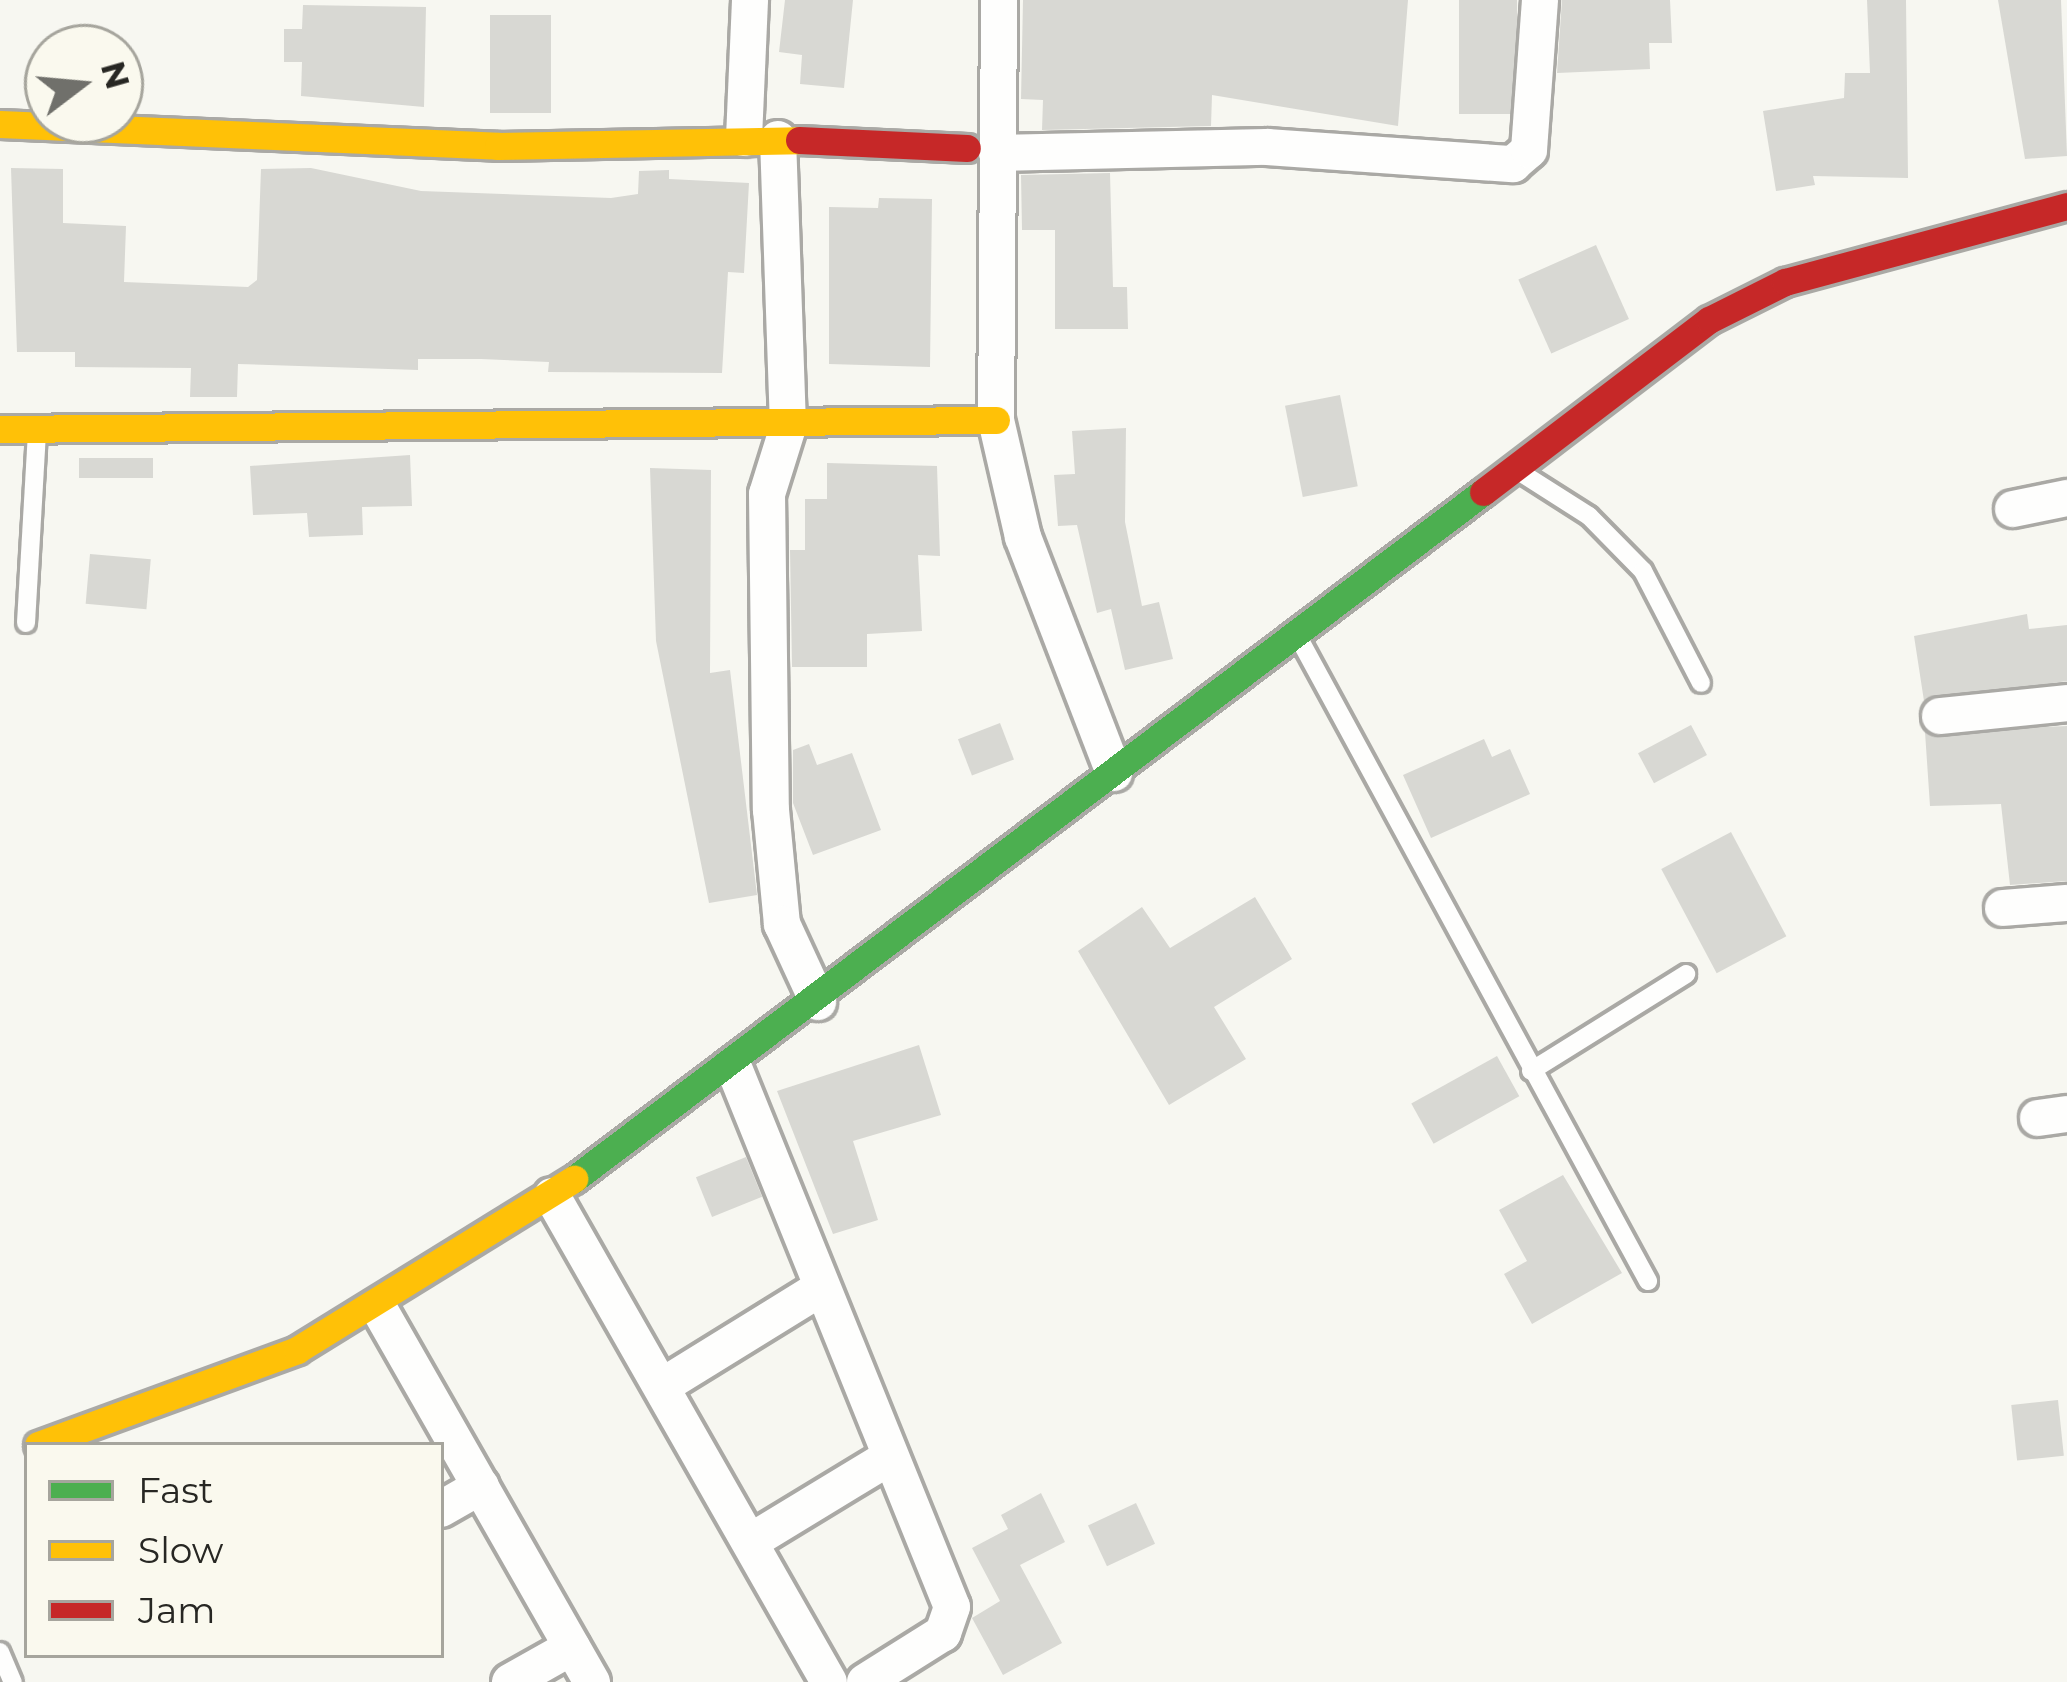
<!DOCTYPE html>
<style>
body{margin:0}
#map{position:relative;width:2067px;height:1682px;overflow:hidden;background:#f7f7f1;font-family:Montserrat,sans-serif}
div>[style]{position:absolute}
.building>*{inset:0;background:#d8d8d3;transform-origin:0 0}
.roads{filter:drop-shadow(3px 0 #aaa9a5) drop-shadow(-3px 0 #aaa9a5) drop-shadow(0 3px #aaa9a5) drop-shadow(0 -3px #aaa9a5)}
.lane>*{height:18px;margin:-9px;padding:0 9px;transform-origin:9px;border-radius:9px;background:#fefefd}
.street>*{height:36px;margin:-18px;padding:0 18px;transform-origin:18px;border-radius:18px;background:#fefefd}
.fast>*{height:27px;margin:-13.5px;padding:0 13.5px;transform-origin:13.5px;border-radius:13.5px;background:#4caf50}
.slow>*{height:27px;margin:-13.5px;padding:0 13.5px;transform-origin:13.5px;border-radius:13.5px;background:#ffc107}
.jam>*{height:27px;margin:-13.5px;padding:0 13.5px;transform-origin:13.5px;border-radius:13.5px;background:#c62828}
span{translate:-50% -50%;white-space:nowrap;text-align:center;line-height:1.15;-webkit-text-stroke:9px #faf9ee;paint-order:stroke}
.legend{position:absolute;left:24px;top:1442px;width:420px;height:216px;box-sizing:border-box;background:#faf9ee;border:3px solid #a6a59d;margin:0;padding:15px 21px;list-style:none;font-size:36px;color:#272723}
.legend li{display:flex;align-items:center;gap:24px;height:60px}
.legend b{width:60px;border:3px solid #a6a59d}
.north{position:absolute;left:24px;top:24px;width:120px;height:120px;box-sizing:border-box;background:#faf9ee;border:3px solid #a6a59d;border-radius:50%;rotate:74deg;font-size:33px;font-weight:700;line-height:48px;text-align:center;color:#272723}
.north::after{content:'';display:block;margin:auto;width:42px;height:54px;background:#70706b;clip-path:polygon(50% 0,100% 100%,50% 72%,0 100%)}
</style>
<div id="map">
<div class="building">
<i style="clip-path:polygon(785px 0,853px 0,844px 88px,800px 84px,802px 55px,779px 52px)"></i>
<i style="clip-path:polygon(1023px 0,1408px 0,1398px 126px,1212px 95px,1211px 126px,1042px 130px,1043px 100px,1021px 99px)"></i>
<i style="left:1459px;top:0;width:58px;height:114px"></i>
<i style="clip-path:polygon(1562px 0,1670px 0,1672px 43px,1649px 43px,1650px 69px,1557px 73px)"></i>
<i style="clip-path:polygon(1867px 0,1906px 0,1908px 178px,1813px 176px,1815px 185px,1776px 191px,1763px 111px,1844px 98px,1845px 73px,1870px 73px)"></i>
<i style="clip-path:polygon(1998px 0,2061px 0,2067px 156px,2025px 159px)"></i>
<i style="clip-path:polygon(303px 5px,426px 7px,424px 107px,301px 96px,302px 62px,284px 62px,284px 29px,302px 29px)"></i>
<i style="left:490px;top:15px;width:61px;height:98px"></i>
<i style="clip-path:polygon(11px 168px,63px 169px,63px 223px,126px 226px,124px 282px,248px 287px,257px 280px,261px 169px,311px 168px,421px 191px,611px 198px,638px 194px,639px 171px,669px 170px,669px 179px,749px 183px,744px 273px,728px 272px,722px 373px,548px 372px,549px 362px,481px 359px,418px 359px,418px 370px,238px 364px,237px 397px,190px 397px,191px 368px,75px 367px,75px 352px,17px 352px)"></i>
<i style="clip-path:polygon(1110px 173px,1113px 287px,1127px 287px,1128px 329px,1055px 329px,1055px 230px,1022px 230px,1021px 175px)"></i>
<i style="clip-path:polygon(879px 198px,932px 199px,930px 367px,829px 364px,829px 207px,878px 208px)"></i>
<i style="left:1596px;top:245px;width:81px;height:85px;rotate:66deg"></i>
<i style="left:1340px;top:395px;width:93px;height:56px;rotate:79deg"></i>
<i style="clip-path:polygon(1126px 428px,1125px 522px,1142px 606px,1159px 602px,1173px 659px,1125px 670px,1111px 609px,1097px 613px,1077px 525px,1058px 526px,1054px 475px,1075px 474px,1072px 431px)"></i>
<i style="clip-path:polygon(410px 455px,412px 506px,362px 507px,363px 535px,309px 537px,307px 513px,253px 515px,250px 466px)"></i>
<i style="left:79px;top:458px;width:74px;height:20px"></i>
<i style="clip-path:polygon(827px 463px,937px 466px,940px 556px,918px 555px,922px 631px,867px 634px,867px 667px,792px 667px,790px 550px,805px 550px,805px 499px,827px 499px)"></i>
<i style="clip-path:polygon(650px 468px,711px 470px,710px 673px,730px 670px,757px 895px,709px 903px,656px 641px)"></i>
<i style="left:90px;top:554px;width:61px;height:50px;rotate:5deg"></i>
<i style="clip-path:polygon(2027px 614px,2029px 629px,2067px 625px,2067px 681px,1924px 701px,1914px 636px)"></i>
<i style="left:1000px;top:723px;width:39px;height:45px;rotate:69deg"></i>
<i style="left:1691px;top:725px;width:34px;height:60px;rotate:62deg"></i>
<i style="clip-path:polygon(2067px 726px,2067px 881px,2010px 885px,2001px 804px,1930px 806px,1925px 732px)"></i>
<i style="clip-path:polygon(1484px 739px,1492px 757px,1510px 749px,1530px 794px,1431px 838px,1403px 775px)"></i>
<i style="clip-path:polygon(809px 744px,817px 765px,852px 753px,881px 830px,813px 855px,793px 803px,793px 750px)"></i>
<i style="left:1731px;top:832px;width:118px;height:79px;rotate:62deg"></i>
<i style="clip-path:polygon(1255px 897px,1292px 959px,1214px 1007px,1246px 1059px,1169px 1105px,1078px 951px,1142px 907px,1170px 948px)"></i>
<i style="clip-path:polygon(919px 1045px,941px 1115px,853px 1141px,878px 1220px,833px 1234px,777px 1091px)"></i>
<i style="left:1497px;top:1056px;width:46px;height:98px;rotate:61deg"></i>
<i style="left:746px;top:1157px;width:43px;height:54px;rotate:68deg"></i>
<i style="clip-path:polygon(1563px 1175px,1622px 1273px,1532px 1324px,1504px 1274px,1527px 1261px,1499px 1210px)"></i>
<i style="left:2058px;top:1400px;width:56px;height:47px;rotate:84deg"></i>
<i style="clip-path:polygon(1041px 1493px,1065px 1542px,1020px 1565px,1062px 1643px,1003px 1675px,972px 1618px,1000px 1601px,972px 1548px,1008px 1529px,1001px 1515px)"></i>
<i style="left:1136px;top:1503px;width:45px;height:53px;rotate:65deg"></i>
</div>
<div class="roads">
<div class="lane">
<i style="left:1523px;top:474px;width:78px;rotate:32.5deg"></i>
<i style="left:1589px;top:516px;width:77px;rotate:45.5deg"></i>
<i style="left:1643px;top:571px;width:126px;rotate:62.6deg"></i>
<i style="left:26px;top:623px;width:190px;rotate:-86.7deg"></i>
<i style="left:1302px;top:644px;width:725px;rotate:61.49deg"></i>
<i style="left:1531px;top:1071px;width:183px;rotate:-32deg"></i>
<i style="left:0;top:1652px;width:33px;rotate:67deg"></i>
</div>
<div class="street">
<i style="left:999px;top:0;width:420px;rotate:90.4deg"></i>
<i style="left:996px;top:420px;width:120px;rotate:77deg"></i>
<i style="left:1023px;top:537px;width:253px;rotate:68.9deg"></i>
<i style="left:744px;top:138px;width:138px;rotate:-87.5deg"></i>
<i style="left:778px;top:139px;width:288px;rotate:88deg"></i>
<i style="left:788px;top:427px;width:70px;rotate:107.4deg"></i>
<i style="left:767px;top:494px;width:316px;rotate:89.3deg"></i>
<i style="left:771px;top:810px;width:115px;rotate:84.5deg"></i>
<i style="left:782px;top:924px;width:86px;rotate:65.2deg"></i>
<i style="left:997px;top:153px;width:270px;rotate:-1.3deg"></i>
<i style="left:1267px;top:147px;width:247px;rotate:4deg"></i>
<i style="left:1513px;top:164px;width:21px;rotate:-41deg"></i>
<i style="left:1529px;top:150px;width:150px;rotate:-85.8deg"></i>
<i style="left:2013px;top:509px;width:55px;rotate:-11.5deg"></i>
<i style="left:1940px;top:716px;width:128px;rotate:-5.8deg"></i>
<i style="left:2003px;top:908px;width:64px;rotate:-4.5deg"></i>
<i style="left:734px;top:1068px;width:581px;rotate:67.98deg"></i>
<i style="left:952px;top:1607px;width:28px;rotate:109deg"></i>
<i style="left:943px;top:1633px;width:92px;rotate:147.9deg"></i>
<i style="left:2038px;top:1118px;width:29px;rotate:-8deg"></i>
<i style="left:552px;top:1196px;width:559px;rotate:60.32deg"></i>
<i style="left:378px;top:1307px;width:432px;rotate:60.3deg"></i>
<i style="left:664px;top:1385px;width:181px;rotate:-31.7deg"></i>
<i style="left:441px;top:1509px;width:46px;rotate:-29.9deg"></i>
<i style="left:750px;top:1542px;width:162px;rotate:-31.3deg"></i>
<i style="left:510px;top:1682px;width:71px;rotate:-29.4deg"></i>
</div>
<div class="fast">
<i style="left:574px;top:1179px;width:1139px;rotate:-37.08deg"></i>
</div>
<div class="slow">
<i style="left:0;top:124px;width:498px;rotate:2.5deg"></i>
<i style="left:498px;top:146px;width:301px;rotate:-1.1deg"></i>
<i style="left:0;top:429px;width:996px;rotate:-0.52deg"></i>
<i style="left:38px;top:1445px;width:276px;rotate:-20.1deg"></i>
<i style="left:297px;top:1350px;width:326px;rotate:-31.7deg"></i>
</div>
<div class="jam">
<i style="left:799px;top:140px;width:168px;rotate:2.7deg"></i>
<i style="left:1483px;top:492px;width:284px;rotate:-37.3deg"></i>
<i style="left:1709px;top:320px;width:85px;rotate:-26.6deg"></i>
<i style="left:1785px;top:282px;width:292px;rotate:-15.1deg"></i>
</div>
</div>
<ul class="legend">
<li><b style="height:15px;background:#4caf50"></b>Fast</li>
<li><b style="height:15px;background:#ffc107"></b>Slow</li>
<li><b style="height:15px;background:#c62828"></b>Jam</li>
</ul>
<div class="north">N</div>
</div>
